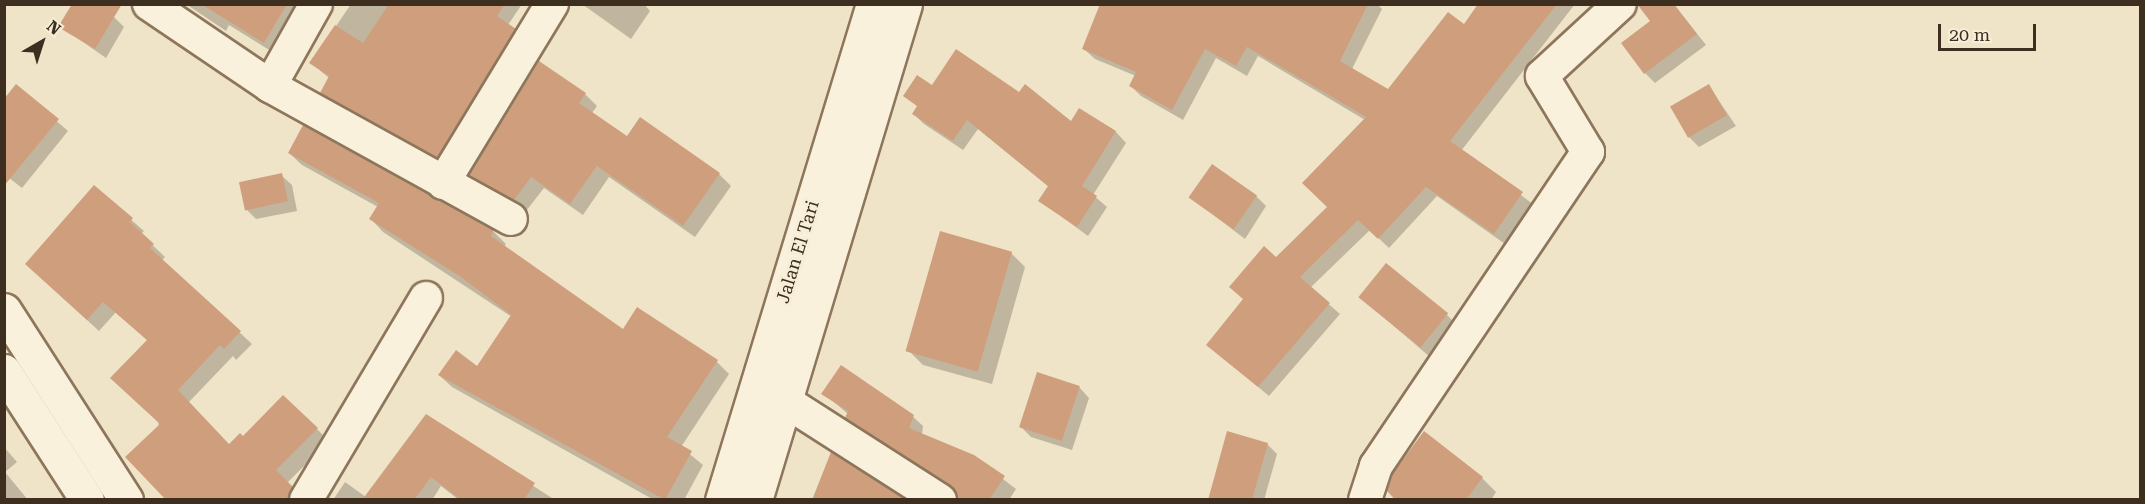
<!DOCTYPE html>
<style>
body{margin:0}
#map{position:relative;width:2145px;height:504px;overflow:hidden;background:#f0e4c8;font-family:"Roboto Serif",serif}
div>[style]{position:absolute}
.shadow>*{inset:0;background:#0003}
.building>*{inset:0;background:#cf9f7d;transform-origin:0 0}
.roads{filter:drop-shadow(2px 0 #8d765c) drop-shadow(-2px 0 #8d765c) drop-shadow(0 2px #8d765c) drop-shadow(0 -2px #8d765c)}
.minor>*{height:32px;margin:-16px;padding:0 16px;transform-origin:16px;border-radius:16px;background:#faf1dc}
.tertiary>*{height:33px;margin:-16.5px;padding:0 16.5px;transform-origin:16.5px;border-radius:16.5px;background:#faf1dc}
span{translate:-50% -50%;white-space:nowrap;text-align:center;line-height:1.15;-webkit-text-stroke:6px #f7eed8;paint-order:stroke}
.street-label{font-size:18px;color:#3d2e20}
.frame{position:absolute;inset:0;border:6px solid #3d2e20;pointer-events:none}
.north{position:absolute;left:12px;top:12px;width:60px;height:60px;-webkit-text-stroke:4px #f7eed8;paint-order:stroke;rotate:39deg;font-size:16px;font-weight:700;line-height:24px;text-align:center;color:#3d2e20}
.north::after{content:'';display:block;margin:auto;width:21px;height:27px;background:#3d2e20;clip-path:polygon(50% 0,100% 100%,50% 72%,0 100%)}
.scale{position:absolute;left:1938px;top:24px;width:98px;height:27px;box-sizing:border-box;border:3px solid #3d2e20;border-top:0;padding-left:8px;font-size:18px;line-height:21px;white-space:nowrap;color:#3d2e20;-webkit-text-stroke:4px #f7eed8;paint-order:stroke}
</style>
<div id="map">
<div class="shadow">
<i style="clip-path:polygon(186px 4px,303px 4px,274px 53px,229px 25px,226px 31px)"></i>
<i style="clip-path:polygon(351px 4px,522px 4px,508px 25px,525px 40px,448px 167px,332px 103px,321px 93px,329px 78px,311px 63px)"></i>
<i style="clip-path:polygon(582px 4px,644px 4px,650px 11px,631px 39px)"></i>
<i style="clip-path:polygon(1102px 4px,1377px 4px,1382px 9px,1352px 69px,1388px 91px,1464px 27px,1480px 4px,1575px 4px,1461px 151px,1533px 204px,1505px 244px,1437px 196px,1389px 248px,1370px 230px,1310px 288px,1340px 314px,1269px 396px,1208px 345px,1276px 259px,1329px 208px,1365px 120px,1258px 56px,1247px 76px,1216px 58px,1183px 120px,1141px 96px,1131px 86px,1136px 76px,1095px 59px,1084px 49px)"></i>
<i style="clip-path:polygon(1683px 16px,1706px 45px,1655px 83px,1645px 73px)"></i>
<i style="clip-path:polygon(114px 17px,124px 27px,106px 58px,60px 26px)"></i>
<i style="clip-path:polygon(539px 63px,585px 94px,597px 106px,592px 113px,627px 138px,719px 174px,731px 186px,695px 237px,609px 177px,583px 215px,544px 188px,526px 211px,483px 187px,471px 175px)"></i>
<i style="clip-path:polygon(16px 86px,68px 131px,22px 188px,4px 174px)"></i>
<i style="clip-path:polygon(1709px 86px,1736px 126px,1699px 147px,1688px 136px)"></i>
<i style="clip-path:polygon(932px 87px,1019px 94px,1071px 123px,1079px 110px,1116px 132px,1126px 143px,1093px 195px,1107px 207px,1088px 236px,1040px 201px,1049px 187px,978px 129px,963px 150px,924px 124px,914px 114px,918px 107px,905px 95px)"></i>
<i style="clip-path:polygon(303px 127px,494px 232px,506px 244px,504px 247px,623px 331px,717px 362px,729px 374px,681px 447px,703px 465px,684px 500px,654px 500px,452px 387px,439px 375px,478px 368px,512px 317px,383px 232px,371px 219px,378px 207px,302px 165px,289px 153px)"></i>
<i style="clip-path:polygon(281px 175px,292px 185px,297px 211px,256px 219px,245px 208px)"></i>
<i style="clip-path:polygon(94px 187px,144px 231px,141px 234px,165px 257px,162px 260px,252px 344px,236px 360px,233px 356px,188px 403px,229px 446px,243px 438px,317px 429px,329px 441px,287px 483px,301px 500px,168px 500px,148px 341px,116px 312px,99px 331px,39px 276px)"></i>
<i style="clip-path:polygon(1256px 196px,1266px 206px,1245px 239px,1191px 198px)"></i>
<i style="clip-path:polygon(1011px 253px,1025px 267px,992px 384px,923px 365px,909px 351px)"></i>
<i style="clip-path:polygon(1360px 297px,1447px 315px,1457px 325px,1430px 357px)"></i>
<i style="clip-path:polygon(1079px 387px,1089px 398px,1072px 450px,1031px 437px,1020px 426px)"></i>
<i style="clip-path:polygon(823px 393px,910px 414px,923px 426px,922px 435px,974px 457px,1016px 489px,1009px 500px,959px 500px,954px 491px,859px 430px,847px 418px,848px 414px)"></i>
<i style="clip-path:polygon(426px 416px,555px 500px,459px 500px,441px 486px,432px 500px,333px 500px,345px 482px,366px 497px)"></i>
<i style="clip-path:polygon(1424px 433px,1482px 478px,1496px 492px,1491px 500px,1395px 500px,1388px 492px,1402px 462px)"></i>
<i style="clip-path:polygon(1267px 444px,1277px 454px,1264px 500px,1210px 500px)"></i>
<i style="clip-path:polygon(4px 447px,17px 462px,5px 472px,28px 500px,4px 500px)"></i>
</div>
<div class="building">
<i style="clip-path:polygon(72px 4px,122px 4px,95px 49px,58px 27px)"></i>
<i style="clip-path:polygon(201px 4px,287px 4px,264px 43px)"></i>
<i style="clip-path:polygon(389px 4px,505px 4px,497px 16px,516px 29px,437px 158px,320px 93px,329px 76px,309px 63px,335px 25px,363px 43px)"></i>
<i style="clip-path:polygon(1100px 4px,1368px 4px,1340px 61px,1388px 89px,1448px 12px,1464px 24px,1478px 4px,1557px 4px,1450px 141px,1523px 192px,1494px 234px,1426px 187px,1378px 239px,1358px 220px,1300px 277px,1330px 303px,1258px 387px,1206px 345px,1243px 299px,1229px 287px,1264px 246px,1276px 257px,1327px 207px,1302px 183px,1366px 117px,1247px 47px,1236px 66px,1205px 49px,1172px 110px,1129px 86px,1136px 72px,1082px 49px)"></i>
<i style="clip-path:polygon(1637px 4px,1674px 4px,1697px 34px,1644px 74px,1621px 43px,1650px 21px)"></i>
<i style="clip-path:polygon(956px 49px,1019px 92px,1025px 84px,1071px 121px,1079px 108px,1116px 131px,1082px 186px,1097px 196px,1077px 227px,1038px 201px,1048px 186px,967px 120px,953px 141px,912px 114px,917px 106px,903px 96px,917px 75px,932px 85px)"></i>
<i style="clip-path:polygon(539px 61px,586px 93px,579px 103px,627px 136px,640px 117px,720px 173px,683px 226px,597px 166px,570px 204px,531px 177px,514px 200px,469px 175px)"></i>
<i style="clip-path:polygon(16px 84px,59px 119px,4px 186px,4px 99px)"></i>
<i style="left:1709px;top:84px;width:36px;height:45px;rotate:60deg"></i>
<i style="clip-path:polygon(303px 125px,494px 230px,491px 236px,623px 329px,637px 307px,718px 360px,667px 437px,692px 451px,665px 500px,438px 375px,456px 350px,477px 366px,511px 315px,461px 277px,369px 219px,379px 203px,288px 153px)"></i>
<i style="left:1212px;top:164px;width:55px;height:41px;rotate:35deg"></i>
<i style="left:282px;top:173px;width:29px;height:44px;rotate:78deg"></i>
<i style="clip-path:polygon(94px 185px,133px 218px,130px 222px,154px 244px,150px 248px,241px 331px,224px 349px,220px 345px,178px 390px,229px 444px,240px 433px,243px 436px,283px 395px,318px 428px,276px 470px,293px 487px,288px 500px,166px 500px,125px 457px,160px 424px,110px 378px,147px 340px,103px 302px,87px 320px,25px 264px)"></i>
<i style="left:940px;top:231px;width:75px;height:125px;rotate:16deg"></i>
<i style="left:1386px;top:263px;width:80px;height:44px;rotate:39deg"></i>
<i style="clip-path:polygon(841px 365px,914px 415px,909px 428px,974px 455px,1005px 476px,989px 500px,958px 500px,950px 485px,845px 418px,848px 411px,821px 394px)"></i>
<i style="left:1037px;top:372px;width:45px;height:58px;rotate:18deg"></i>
<i style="clip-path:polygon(426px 414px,535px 483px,524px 500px,461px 500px,431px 477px,414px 500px,362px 500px)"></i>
<i style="clip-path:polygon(1227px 431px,1268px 443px,1252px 500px,1208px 500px)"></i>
<i style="clip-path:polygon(1424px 431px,1483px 477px,1466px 500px,1397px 500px,1387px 491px,1392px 474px)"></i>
<i style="clip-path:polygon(831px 452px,906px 500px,812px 500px)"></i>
</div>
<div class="roads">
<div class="minor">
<i style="left:149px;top:4px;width:146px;rotate:34.1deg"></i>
<i style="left:270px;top:86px;width:275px;rotate:28.9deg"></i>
<i style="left:270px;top:86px;width:94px;rotate:-60.7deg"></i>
<i style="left:443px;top:183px;width:210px;rotate:-58.7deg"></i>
<i style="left:785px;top:401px;width:184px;rotate:32.6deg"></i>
<i style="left:306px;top:500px;width:235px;rotate:-59.3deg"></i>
<i style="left:1365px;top:500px;width:36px;rotate:-72deg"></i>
<i style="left:1376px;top:466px;width:379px;rotate:-56deg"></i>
<i style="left:1588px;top:152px;width:89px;rotate:-121.2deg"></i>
<i style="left:1542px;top:76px;width:106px;rotate:-42.7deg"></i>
</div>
<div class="tertiary">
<i style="left:4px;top:310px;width:226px;rotate:57.3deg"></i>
<i style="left:4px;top:371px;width:153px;rotate:57.2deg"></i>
<i style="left:722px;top:500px;width:518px;rotate:-73.07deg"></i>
<i style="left:755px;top:500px;width:518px;rotate:-73.17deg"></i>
</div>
</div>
<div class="street-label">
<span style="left:798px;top:252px;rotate:-73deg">Jalan El Tari</span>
</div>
<div class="frame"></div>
<div class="north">N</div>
<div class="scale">20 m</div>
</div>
